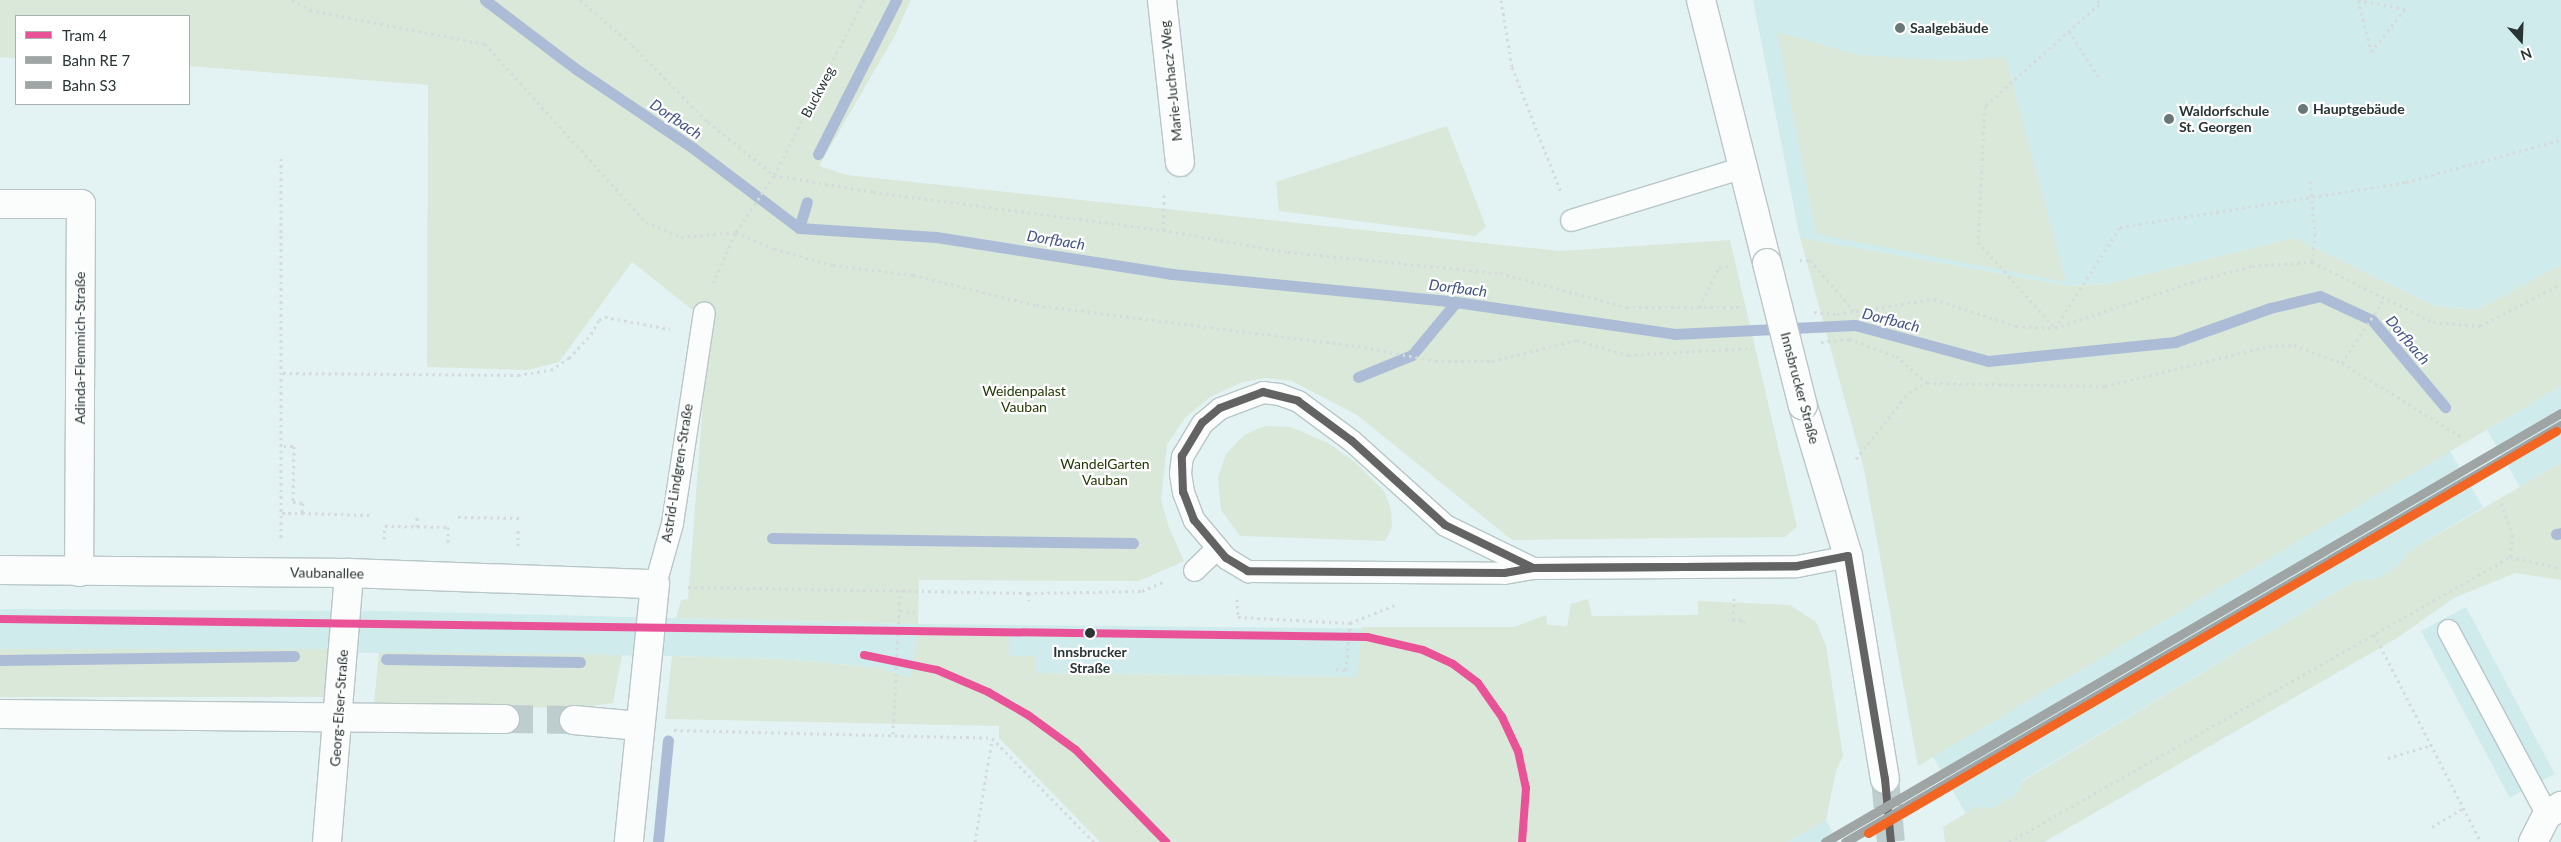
<!DOCTYPE html>
<meta charset="utf-8">
<style>
body{margin:0}
#map{position:relative;width:2561px;height:842px;overflow:hidden;background:#e3f3f3;font-family:Lato,sans-serif}
div>[style]{position:absolute}
.built>*{inset:0;background:#d0ebec;transform-origin:0 0}
.green>*{inset:0;background:#d9e8d9;transform-origin:0 0}
.stream>*{height:11px;margin:-5.5px;padding:0 5.5px;transform-origin:5.5px;border-radius:5.5px;background:#adbcd6}
.street-tunnel>*{height:28px;margin-top:-14px;transform-origin:0;background:repeating-linear-gradient(90deg,#becdcd 0 28px,transparent 0 42px)}
.path>*{height:3px;margin-top:-1.5px;transform-origin:0;background:repeating-linear-gradient(90deg,#d5dada 0 2.5px,transparent 0 6.5px)}
.roads{filter:drop-shadow(1px 0 #b9c6c6) drop-shadow(-1px 0 #b9c6c6) drop-shadow(0 1px #b9c6c6) drop-shadow(0 -1px #b9c6c6)}
.lane>*{height:21px;margin:-10.5px;padding:0 10.5px;transform-origin:10.5px;border-radius:10.5px;background:#fbfdfd}
.street>*{height:28px;margin:-14px;padding:0 14px;transform-origin:14px;border-radius:14px;background:#fbfdfd}
.bridges{filter:drop-shadow(1px 0 #b9c6c6) drop-shadow(-1px 0 #b9c6c6) drop-shadow(0 1px #b9c6c6) drop-shadow(0 -1px #b9c6c6)}
.street-bridge>*{height:28px;margin:-14px;padding:0 14px;transform-origin:14px;border-radius:14px;background:#fbfdfd}
.bus-1>*{height:8px;margin:-4px;padding:0 4px;transform-origin:4px;border-radius:4px;background:#646363}
.rail-1>*{height:9px;margin:-4.5px;padding:0 4.5px;transform-origin:4.5px;border-radius:4.5px;background:#9fa4a4}
.rail-2>*{height:9px;margin:-4.5px;padding:0 4.5px;transform-origin:4.5px;border-radius:4.5px;background:#9fa4a4}
.rail-3>*{height:9px;margin:-4.5px;padding:0 4.5px;transform-origin:4.5px;border-radius:4.5px;background:#f26522}
.tram-1>*{height:8px;margin:-4px;padding:0 4px;transform-origin:4px;border-radius:4px;background:#ea5297}
.dots>*{width:14px;height:14px;translate:-50% -50%;box-sizing:border-box;border:2px solid #fff;border-radius:50%}
span{translate:-50% -50%;white-space:nowrap;text-align:center;line-height:1.15;-webkit-text-stroke:4.5px #fff;paint-order:stroke}
.poi-label{font-size:14px;color:#293434;font-weight:700}
.left{translate:0 -50%;text-align:left}
.street-label{font-size:14px;color:#293434}
.park-label{font-size:14px;color:#213800}
.stop-label{font-size:14px;color:#293434;font-weight:700}
.water-label{font-size:15px;color:#415285;font-style:italic}
.legend{position:absolute;left:15px;top:15px;width:175px;height:90px;box-sizing:border-box;background:#fff;border:1px solid #a9aeae;margin:0;padding:6px 9px;list-style:none;font-size:15px;color:#293434}
.legend li{display:flex;align-items:center;gap:10px;height:25px}
.legend b{width:25px;border:1px solid #a9aeae}
.north{position:absolute;left:2496px;top:15px;width:50px;height:50px;-webkit-text-stroke:4px #fff;paint-order:stroke;rotate:160deg;font-size:14px;font-weight:700;line-height:20px;text-align:center;color:#293434}
.north::after{content:'';display:block;margin:auto;width:18px;height:22px;background:#293434;clip-path:polygon(50% 0,100% 100%,50% 72%,0 100%)}
</style>
<div id="map">
<div class="built">
<i style="clip-path:polygon(1753px 0,2561px 0,2561px 265px,2477px 310px,2434px 306px,2294px 238px,2106px 284px,2069px 286px,1800px 238px)"></i>
<i style="clip-path:polygon(2561px 386px,2561px 463px,2520px 487px,2487px 430px)"></i>
<i style="clip-path:polygon(2450px 451px,2483px 507px,2406px 553px,2401px 564px,2375px 579px,2355px 581px,2023px 780px,2017px 794px,1993px 808px,1976px 807px,1966px 814px,1933px 757px)"></i>
<i style="left:2466px;top:607px;width:189px;height:51px;rotate:62deg"></i>
<i style="clip-path:polygon(0 609px,382px 611px,918px 624px,1415px 629px,1357px 677px,1036px 673px,1148px 842px,1047px 745px,910px 678px,881px 668px,782px 659px,672px 656px,0 649px)"></i>
<i style="clip-path:polygon(1826px 820px,1838px 842px,1787px 842px)"></i>
</div>
<div class="green">
<i style="clip-path:polygon(0 0,911px 0,894px 37px,819px 166px,847px 175px,1560px 251px,1730px 240px,1797px 527px,1785px 537px,1512px 540px,1357px 415px,1292px 381px,1266px 378px,1242px 382px,1210px 397px,1185px 418px,1167px 445px,1161px 499px,1169px 528px,1184px 561px,1139px 581px,919px 580px,918px 624px,676px 618px,681px 600px,688px 599px,709px 323px,632px 262px,559px 362px,528px 370px,427px 367px,428px 85px,189px 66px,189px 16px,16px 16px,16px 58px,0 57px)"></i>
<i style="clip-path:polygon(1777px 32px,1859px 55px,1956px 61px,2005px 57px,2066px 282px,1816px 234px)"></i>
<i style="clip-path:polygon(1447px 126px,1486px 227px,1475px 236px,1279px 211px,1276px 182px)"></i>
<i style="clip-path:polygon(1800px 238px,2069px 286px,2106px 284px,2294px 238px,2434px 306px,2477px 310px,2561px 265px,2561px 386px,1918px 766px,1864px 469px)"></i>
<i style="clip-path:polygon(1265px 426px,1291px 427px,1328px 443px,1355px 462px,1384px 491px,1391px 509px,1392px 528px,1385px 541px,1240px 536px,1221px 510px,1218px 477px,1226px 454px,1244px 435px)"></i>
<i style="clip-path:polygon(2561px 463px,2561px 580px,2515px 573px,2454px 598px,2397px 638px,2044px 842px,1945px 842px,1943px 827px,1976px 807px,1993px 808px,2017px 794px,2023px 781px,2355px 581px,2375px 579px,2400px 564px,2406px 553px)"></i>
<i style="clip-path:polygon(1588px 599px,1592px 616px,1698px 615px,1698px 601px,1790px 605px,1816px 622px,1826px 645px,1843px 756px,1836px 771px,1826px 820px,1787px 842px,1100px 842px,999px 738px,999px 726px,665px 719px,672px 656px,782px 659px,881px 668px,910px 678px,918px 634px,1010px 635px,1009px 656px,1036px 656px,1036px 673px,1357px 677px,1362px 627px,1514px 627px,1546px 615px,1547px 625px,1567px 626px,1571px 604px)"></i>
<i style="left:0;top:649px;width:328px;height:48px"></i>
<i style="clip-path:polygon(379px 652px,622px 655px,613px 703px,575px 708px,374px 705px)"></i>
</div>
<div class="stream">
<i style="left:485px;top:0;width:114px;rotate:37.2deg"></i>
<i style="left:576px;top:69px;width:141px;rotate:34deg"></i>
<i style="left:693px;top:148px;width:133px;rotate:37deg"></i>
<i style="left:799px;top:228px;width:137px;rotate:3.8deg"></i>
<i style="left:936px;top:237px;width:239px;rotate:8.9deg"></i>
<i style="left:1172px;top:274px;width:285px;rotate:5.6deg"></i>
<i style="left:1456px;top:302px;width:221px;rotate:8.3deg"></i>
<i style="left:1675px;top:334px;width:180px;rotate:-2.9deg"></i>
<i style="left:1855px;top:325px;width:138px;rotate:15.1deg"></i>
<i style="left:1988px;top:361px;width:188px;rotate:-5.8deg"></i>
<i style="left:2175px;top:342px;width:101px;rotate:-19.7deg"></i>
<i style="left:2270px;top:308px;width:51px;rotate:-13.5deg"></i>
<i style="left:2320px;top:296px;width:57px;rotate:24.8deg"></i>
<i style="left:2372px;top:320px;width:114px;rotate:50deg"></i>
<i style="left:818px;top:154px;width:173px;rotate:-63.1deg"></i>
<i style="left:799px;top:228px;width:27px;rotate:-73deg"></i>
<i style="left:1358px;top:377px;width:58px;rotate:-22.2deg"></i>
<i style="left:1412px;top:355px;width:69px;rotate:-50.3deg"></i>
<i style="left:2556px;top:534px;width:5px;rotate:-11deg"></i>
<i style="left:772px;top:538px;width:361px;rotate:0.8deg"></i>
<i style="left:386px;top:659px;width:194px;rotate:0.9deg"></i>
<i style="left:0;top:660px;width:294px;rotate:-0.8deg"></i>
<i style="left:658px;top:842px;width:102px;rotate:-84.4deg"></i>
</div>
<div class="street-tunnel">
<i style="left:505px;top:719px;width:69px;rotate:0.8deg"></i>
<i style="left:1885px;top:779px;width:63px;rotate:84.6deg"></i>
</div>
<div class="path">
<i style="left:292px;top:0;width:21px;rotate:29deg"></i>
<i style="left:310px;top:10px;width:178px;rotate:11deg"></i>
<i style="left:485px;top:44px;width:240px;rotate:47.9deg"></i>
<i style="left:646px;top:222px;width:38px;rotate:23deg"></i>
<i style="left:681px;top:237px;width:55px;rotate:-5.2deg"></i>
<i style="left:736px;top:232px;width:42px;rotate:24.1deg"></i>
<i style="left:774px;top:249px;width:61px;rotate:15.2deg"></i>
<i style="left:833px;top:265px;width:81px;rotate:7.1deg"></i>
<i style="left:913px;top:275px;width:127px;rotate:13.7deg"></i>
<i style="left:1036px;top:305px;width:325px;rotate:7.3deg"></i>
<i style="left:1358px;top:346px;width:78px;rotate:11deg"></i>
<i style="left:1435px;top:361px;width:57px"></i>
<i style="left:1492px;top:361px;width:88px;rotate:-13.9deg"></i>
<i style="left:1577px;top:340px;width:53px;rotate:16.4deg"></i>
<i style="left:1628px;top:355px;width:124px;rotate:-3.2deg"></i>
<i style="left:580px;top:0;width:69px;rotate:40.9deg"></i>
<i style="left:632px;top:45px;width:108px;rotate:45.4deg"></i>
<i style="left:708px;top:122px;width:85px;rotate:38.8deg"></i>
<i style="left:774px;top:175px;width:100px;rotate:9.7deg"></i>
<i style="left:873px;top:192px;width:292px;rotate:7.5deg"></i>
<i style="left:1163px;top:230px;width:127px;rotate:10deg"></i>
<i style="left:1288px;top:252px;width:213px;rotate:5.7deg"></i>
<i style="left:1500px;top:273px;width:131px;rotate:15.1deg"></i>
<i style="left:1626px;top:307px;width:117px"></i>
<i style="left:1501px;top:0;width:68px;rotate:80.7deg"></i>
<i style="left:1512px;top:67px;width:134px;rotate:68.6deg"></i>
<i style="left:2098px;top:0;width:4px;rotate:76deg"></i>
<i style="left:2099px;top:4px;width:153px;rotate:138.2deg"></i>
<i style="left:1985px;top:106px;width:136px;rotate:92.9deg"></i>
<i style="left:1978px;top:242px;width:115px;rotate:48.2deg"></i>
<i style="left:2055px;top:328px;width:120px;rotate:-57.2deg"></i>
<i style="left:2120px;top:227px;width:290px;rotate:-8.9deg"></i>
<i style="left:2406px;top:182px;width:161px;rotate:-15.2deg"></i>
<i style="left:2358px;top:0;width:48px;rotate:10.8deg"></i>
<i style="left:2405px;top:9px;width:55px;rotate:128.3deg"></i>
<i style="left:2358px;top:0;width:53px;rotate:75.7deg"></i>
<i style="left:2069px;top:31px;width:54px;rotate:57.2deg"></i>
<i style="left:281px;top:158px;width:382px;rotate:90deg"></i>
<i style="left:2310px;top:181px;width:53px;rotate:84.6deg"></i>
<i style="left:2315px;top:234px;width:28px;rotate:96deg"></i>
<i style="left:1163px;top:230px;width:37px;rotate:-88deg"></i>
<i style="left:1800px;top:260px;width:10px"></i>
<i style="left:1810px;top:260px;width:69px;rotate:49.1deg"></i>
<i style="left:713px;top:283px;width:56px;rotate:-65.7deg"></i>
<i style="left:736px;top:232px;width:69px;rotate:-56.3deg"></i>
<i style="left:774px;top:175px;width:197px;rotate:-62.8deg"></i>
<i style="left:1700px;top:307px;width:44px;rotate:-64.6deg"></i>
<i style="left:1719px;top:267px;width:13px;rotate:-4deg"></i>
<i style="left:1814px;top:312px;width:23px;rotate:5deg"></i>
<i style="left:1837px;top:314px;width:98px;rotate:-8.8deg"></i>
<i style="left:1934px;top:299px;width:86px;rotate:18.2deg"></i>
<i style="left:2016px;top:326px;width:39px;rotate:3deg"></i>
<i style="left:2055px;top:328px;width:145px;rotate:-18.6deg"></i>
<i style="left:2192px;top:282px;width:62px;rotate:-14.9deg"></i>
<i style="left:2252px;top:266px;width:60px;rotate:-3.8deg"></i>
<i style="left:2312px;top:262px;width:135px;rotate:26.4deg"></i>
<i style="left:2433px;top:322px;width:47px;rotate:4.9deg"></i>
<i style="left:2480px;top:326px;width:91px;rotate:-27.4deg"></i>
<i style="left:1821px;top:342px;width:28px;rotate:-6deg"></i>
<i style="left:1849px;top:339px;width:50px;rotate:19.9deg"></i>
<i style="left:1896px;top:356px;width:41px;rotate:41.1deg"></i>
<i style="left:2342px;top:363px;width:77px;rotate:-56.7deg"></i>
<i style="left:283px;top:373px;width:235px;rotate:0.5deg"></i>
<i style="left:518px;top:375px;width:33px;rotate:-9deg"></i>
<i style="left:551px;top:370px;width:22px;rotate:-34deg"></i>
<i style="left:569px;top:358px;width:33px;rotate:-47deg"></i>
<i style="left:591px;top:334px;width:16px;rotate:-60deg"></i>
<i style="left:599px;top:320px;width:7px;rotate:-27deg"></i>
<i style="left:605px;top:317px;width:66px;rotate:10.5deg"></i>
<i style="left:284px;top:446px;width:10px"></i>
<i style="left:294px;top:446px;width:56px;rotate:91deg"></i>
<i style="left:293px;top:502px;width:10px;rotate:6deg"></i>
<i style="left:303px;top:503px;width:10px;rotate:96deg"></i>
<i style="left:302px;top:513px;width:68px;rotate:1.7deg"></i>
<i style="left:1856px;top:459px;width:85px;rotate:-51.7deg"></i>
<i style="left:1909px;top:392px;width:20px;rotate:-27deg"></i>
<i style="left:1927px;top:383px;width:178px;rotate:1deg"></i>
<i style="left:2105px;top:386px;width:169px;rotate:-13.7deg"></i>
<i style="left:2269px;top:346px;width:25px;rotate:-2deg"></i>
<i style="left:2294px;top:345px;width:51px;rotate:20.6deg"></i>
<i style="left:2342px;top:363px;width:141px;rotate:31.7deg"></i>
<i style="left:2501px;top:503px;width:34px;rotate:69deg"></i>
<i style="left:2513px;top:535px;width:22px;rotate:98deg"></i>
<i style="left:282px;top:513px;width:20px"></i>
<i style="left:458px;top:517px;width:61px;rotate:0.9deg"></i>
<i style="left:417px;top:527px;width:11px;rotate:-90deg"></i>
<i style="left:384px;top:539px;width:13px;rotate:-86deg"></i>
<i style="left:385px;top:526px;width:63px;rotate:0.9deg"></i>
<i style="left:448px;top:527px;width:16px;rotate:90deg"></i>
<i style="left:518px;top:546px;width:19px;rotate:-90deg"></i>
<i style="left:688px;top:587px;width:340px;rotate:1deg"></i>
<i style="left:1028px;top:593px;width:114px;rotate:-1deg"></i>
<i style="left:1142px;top:591px;width:25px;rotate:-23deg"></i>
<i style="left:1028px;top:593px;width:8px;rotate:83deg"></i>
<i style="left:1734px;top:598px;width:22px;rotate:93deg"></i>
<i style="left:1733px;top:620px;width:11px"></i>
<i style="left:1744px;top:620px;width:4px;rotate:90deg"></i>
<i style="left:1237px;top:599px;width:18px;rotate:87deg"></i>
<i style="left:1238px;top:617px;width:112px;rotate:3.1deg"></i>
<i style="left:1350px;top:623px;width:48px;rotate:-21.8deg"></i>
<i style="left:900px;top:611px;width:18px;rotate:6deg"></i>
<i style="left:2374px;top:634px;width:234px;rotate:62.8deg"></i>
<i style="left:1336px;top:669px;width:10px;rotate:6deg"></i>
<i style="left:1346px;top:670px;width:47px;rotate:-85.1deg"></i>
<i style="left:674px;top:730px;width:318px;rotate:1.4deg"></i>
<i style="left:992px;top:738px;width:146px;rotate:45.6deg"></i>
<i style="left:893px;top:734px;width:144px;rotate:-87.2deg"></i>
<i style="left:2388px;top:758px;width:46px;rotate:-16.5deg"></i>
<i style="left:2432px;top:827px;width:35px;rotate:-31deg"></i>
<i style="left:975px;top:842px;width:104px;rotate:-80.6deg"></i>
<i style="left:2009px;top:842px;width:576px;rotate:-29.63deg"></i>
<i style="left:2510px;top:557px;width:52px;rotate:12.2deg"></i>
</div>
<div class="roads">
<div class="lane">
<i style="left:1571px;top:220px;width:180px;rotate:-17.1deg"></i>
<i style="left:1533px;top:568px;width:98px;rotate:-154deg"></i>
<i style="left:1445px;top:525px;width:125px;rotate:-137.9deg"></i>
<i style="left:1352px;top:441px;width:67px;rotate:-143.5deg"></i>
<i style="left:1298px;top:401px;width:20px;rotate:-160deg"></i>
<i style="left:1279px;top:394px;width:16px;rotate:-173deg"></i>
<i style="left:1263px;top:392px;width:46px;rotate:159.6deg"></i>
<i style="left:1220px;top:408px;width:23px;rotate:140deg"></i>
<i style="left:1202px;top:423px;width:39px;rotate:121deg"></i>
<i style="left:1182px;top:456px;width:17px;rotate:97deg"></i>
<i style="left:1180px;top:473px;width:19px;rotate:81deg"></i>
<i style="left:1183px;top:492px;width:30px;rotate:69deg"></i>
<i style="left:1194px;top:520px;width:50px;rotate:49.9deg"></i>
<i style="left:1226px;top:558px;width:26px;rotate:31deg"></i>
<i style="left:1248px;top:571px;width:256px;rotate:0.4deg"></i>
<i style="left:1504px;top:573px;width:29px;rotate:-10deg"></i>
<i style="left:1533px;top:568px;width:264px;rotate:-0.4deg"></i>
<i style="left:1797px;top:566px;width:52px;rotate:-11.1deg"></i>
<i style="left:1194px;top:570px;width:30px;rotate:-44deg"></i>
<i style="left:655px;top:584px;width:63px;rotate:-74.4deg"></i>
<i style="left:672px;top:523px;width:213px;rotate:-81.4deg"></i>
<i style="left:2448px;top:630px;width:210px;rotate:61.8deg"></i>
</div>
<div class="street">
<i style="left:1162px;top:0;width:163px;rotate:83.7deg"></i>
<i style="left:1701px;top:0;width:271px;rotate:75.9deg"></i>
<i style="left:0;top:204px;width:81px"></i>
<i style="left:81px;top:204px;width:368px;rotate:90.3deg"></i>
<i style="left:1803px;top:406px;width:157px;rotate:73.3deg"></i>
<i style="left:1848px;top:556px;width:226px;rotate:80.6deg"></i>
<i style="left:0;top:570px;width:349px;rotate:0.5deg"></i>
<i style="left:349px;top:573px;width:306px;rotate:2.1deg"></i>
<i style="left:655px;top:584px;width:259px;rotate:95.8deg"></i>
<i style="left:0;top:714px;width:505px;rotate:0.57deg"></i>
<i style="left:574px;top:720px;width:65px;rotate:5.3deg"></i>
<i style="left:327px;top:842px;width:270px;rotate:-85.3deg"></i>
<i style="left:2533px;top:842px;width:30px;rotate:-63deg"></i>
<i style="left:2547px;top:815px;width:17px;rotate:-33deg"></i>
</div>
</div>
<div class="bridges">
<div class="street-bridge">
<i style="left:1767px;top:263px;width:147px;rotate:75.9deg"></i>
</div>
</div>
<div class="bus-1">
<i style="left:1263px;top:392px;width:36px;rotate:14deg"></i>
<i style="left:1298px;top:401px;width:67px;rotate:36.5deg"></i>
<i style="left:1352px;top:441px;width:125px;rotate:42.1deg"></i>
<i style="left:1445px;top:525px;width:98px;rotate:26deg"></i>
<i style="left:1533px;top:568px;width:29px;rotate:170deg"></i>
<i style="left:1504px;top:573px;width:256px;rotate:-179.6deg"></i>
<i style="left:1248px;top:571px;width:26px;rotate:-149deg"></i>
<i style="left:1226px;top:558px;width:50px;rotate:-130.1deg"></i>
<i style="left:1194px;top:520px;width:30px;rotate:-111deg"></i>
<i style="left:1183px;top:492px;width:36px;rotate:-92deg"></i>
<i style="left:1182px;top:456px;width:39px;rotate:-59deg"></i>
<i style="left:1202px;top:423px;width:23px;rotate:-40deg"></i>
<i style="left:1220px;top:408px;width:46px;rotate:-20.4deg"></i>
<i style="left:1848px;top:556px;width:226px;rotate:80.6deg"></i>
<i style="left:1885px;top:779px;width:63px;rotate:84.6deg"></i>
<i style="left:1797px;top:566px;width:52px;rotate:-11.1deg"></i>
<i style="left:1533px;top:568px;width:264px;rotate:-0.4deg"></i>
<i style="left:1533px;top:568px;width:264px;rotate:-0.4deg"></i>
</div>
<div class="rail-1">
<i style="left:1825px;top:842px;width:852px;rotate:-30.24deg"></i>
</div>
<div class="rail-2">
<i style="left:1845px;top:842px;width:829px;rotate:-30.22deg"></i>
</div>
<div class="rail-3">
<i style="left:1868px;top:833px;width:797px;rotate:-30.3deg"></i>
</div>
<div class="tram-1">
<i style="left:0;top:619px;width:1367px;rotate:0.75deg"></i>
<i style="left:1367px;top:637px;width:57px;rotate:13.1deg"></i>
<i style="left:1423px;top:650px;width:33px;rotate:25deg"></i>
<i style="left:1453px;top:664px;width:31px;rotate:37deg"></i>
<i style="left:1478px;top:683px;width:42px;rotate:54.8deg"></i>
<i style="left:1502px;top:717px;width:38px;rotate:65deg"></i>
<i style="left:1518px;top:751px;width:38px;rotate:78deg"></i>
<i style="left:1526px;top:788px;width:54px;rotate:94.2deg"></i>
<i style="left:864px;top:655px;width:75px;rotate:11.6deg"></i>
<i style="left:937px;top:670px;width:56px;rotate:23.3deg"></i>
<i style="left:988px;top:692px;width:46px;rotate:29.9deg"></i>
<i style="left:1028px;top:715px;width:59px;rotate:36.1deg"></i>
<i style="left:1076px;top:750px;width:129px;rotate:45.6deg"></i>
</div>
<div class="dots">
<i style="left:1900px;top:28px;background:#6a7777"></i>
<i style="left:2303px;top:109px;background:#6a7777"></i>
<i style="left:2169px;top:119px;background:#6a7777"></i>
<i style="left:1090px;top:633px;background:#293434"></i>
</div>
<div class="poi-label">
<span class="left" style="left:1910px;top:28px">Saalgebäude</span>
<span class="left" style="left:2313px;top:109px">Hauptgebäude</span>
<span class="left" style="left:2179px;top:119px">Waldorfschule<br>St. Georgen</span>
</div>
<div class="street-label">
<span style="left:1171px;top:81px;rotate:-96deg">Marie-Juchacz-Weg</span>
<span style="left:818px;top:92px;rotate:-62deg">Buckweg</span>
<span style="left:80px;top:348px;rotate:-90deg">Adinda-Flemmich-Straße</span>
<span style="left:1800px;top:388px;rotate:75deg">Innsbrucker Straße</span>
<span style="left:677px;top:473px;rotate:-81deg">Astrid-Lindgren-Straße</span>
<span style="left:327px;top:573px;rotate:1deg">Vaubanallee</span>
<span style="left:339px;top:708px;rotate:-86deg">Georg-Elser-Straße</span>
</div>
<div class="park-label">
<span style="left:1024px;top:399px">Weidenpalast<br>Vauban</span>
<span style="left:1105px;top:472px">WandelGarten<br>Vauban</span>
</div>
<div class="stop-label">
<span style="left:1090px;top:660px">Innsbrucker<br>Straße</span>
</div>
<div class="water-label">
<span style="left:676px;top:119px;rotate:34deg">Dorfbach</span>
<span style="left:1056px;top:240px;rotate:9deg">Dorfbach</span>
<span style="left:1458px;top:288px;rotate:7deg">Dorfbach</span>
<span style="left:1891px;top:320px;rotate:14deg">Dorfbach</span>
<span style="left:2408px;top:340px;rotate:50deg">Dorfbach</span>
</div>
<ul class="legend">
<li><b style="height:6px;background:#ea5297"></b>Tram 4</li>
<li><b style="height:6px;background:#9fa4a4"></b>Bahn RE 7</li>
<li><b style="height:6px;background:#9fa4a4"></b>Bahn S3</li>
</ul>
<div class="north">N</div>
</div>
